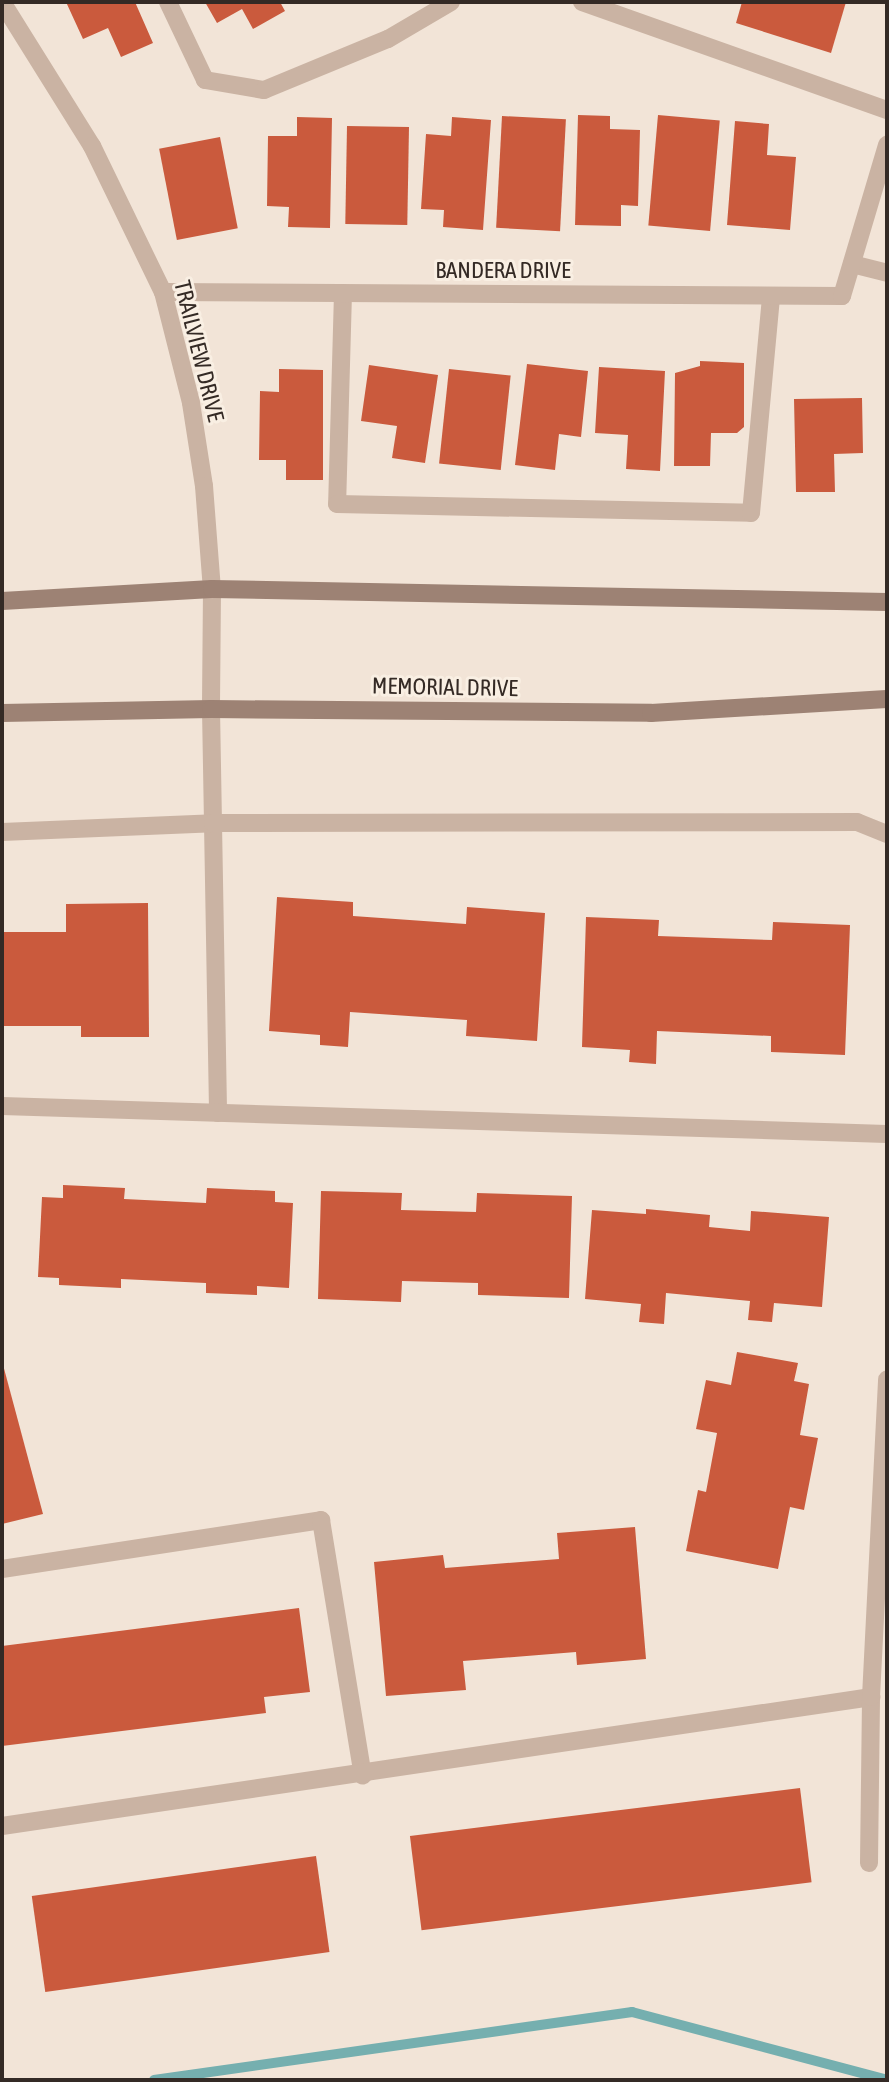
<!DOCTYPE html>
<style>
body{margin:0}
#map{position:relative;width:889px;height:2082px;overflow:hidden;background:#f2e4d7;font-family:"Asap Condensed",sans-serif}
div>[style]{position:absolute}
.stream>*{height:10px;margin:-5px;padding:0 5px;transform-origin:5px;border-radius:5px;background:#75afaf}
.building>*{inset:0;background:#ca5a3d;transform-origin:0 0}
.service>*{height:18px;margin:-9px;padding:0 9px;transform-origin:9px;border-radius:9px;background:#cab3a3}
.minor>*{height:18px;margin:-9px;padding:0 9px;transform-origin:9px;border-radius:9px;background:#cab3a3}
.secondary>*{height:18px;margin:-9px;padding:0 9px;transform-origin:9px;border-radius:9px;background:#9d8274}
span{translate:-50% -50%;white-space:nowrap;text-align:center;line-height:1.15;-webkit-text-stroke:6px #f9efe3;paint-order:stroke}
.street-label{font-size:23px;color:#342a25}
.frame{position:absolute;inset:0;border:4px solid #342a25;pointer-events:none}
</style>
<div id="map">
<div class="stream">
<i style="left:154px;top:2080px;width:483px;rotate:-8.1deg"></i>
<i style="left:632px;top:2012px;width:264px;rotate:14.9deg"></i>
</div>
<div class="building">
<i style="clip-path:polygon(66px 2px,135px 2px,153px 43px,121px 57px,108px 28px,83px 39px)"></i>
<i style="clip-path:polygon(205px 2px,280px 2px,285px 11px,253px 29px,242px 9px,217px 23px)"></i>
<i style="clip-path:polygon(742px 2px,846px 2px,831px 53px,736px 23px)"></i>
<i style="clip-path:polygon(578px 115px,610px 116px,610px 129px,640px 130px,638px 206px,621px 205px,621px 226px,575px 225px)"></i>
<i style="left:658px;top:115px;width:62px;height:111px;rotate:5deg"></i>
<i style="left:502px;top:116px;width:64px;height:112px;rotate:3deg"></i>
<i style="clip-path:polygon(297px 117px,332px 118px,330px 228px,288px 227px,289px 207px,267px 206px,268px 136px,297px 136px)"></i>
<i style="clip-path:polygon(452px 117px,491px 120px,483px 230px,443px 227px,444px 210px,421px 209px,426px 134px,451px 136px)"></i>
<i style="clip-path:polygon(735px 121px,769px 124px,767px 155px,796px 157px,790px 230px,727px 225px)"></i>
<i style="left:347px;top:126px;width:62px;height:98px;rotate:1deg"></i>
<i style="left:220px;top:137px;width:93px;height:62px;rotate:79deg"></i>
<i style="clip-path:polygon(700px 361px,744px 363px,744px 427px,737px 433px,711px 433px,710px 466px,674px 466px,675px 373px,700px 366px)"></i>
<i style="clip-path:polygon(527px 364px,588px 371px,581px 437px,559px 434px,555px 470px,515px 465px)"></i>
<i style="clip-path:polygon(369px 365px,438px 375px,425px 463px,392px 458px,397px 426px,361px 421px)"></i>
<i style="clip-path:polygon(599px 367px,665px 371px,660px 471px,626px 469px,628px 435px,595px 433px)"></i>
<i style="clip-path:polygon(279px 369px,323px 370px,323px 480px,286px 480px,286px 460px,259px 460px,260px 391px,279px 392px)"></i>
<i style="left:449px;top:369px;width:62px;height:95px;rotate:6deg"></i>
<i style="clip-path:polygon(862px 398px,863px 453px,834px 454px,835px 492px,796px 492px,794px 399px)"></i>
<i style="clip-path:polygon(277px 897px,353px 902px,353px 916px,466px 924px,467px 907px,545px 913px,537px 1041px,466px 1036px,467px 1020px,350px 1012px,348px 1047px,320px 1045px,320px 1035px,269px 1031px)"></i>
<i style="clip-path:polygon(148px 903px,149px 1037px,81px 1037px,81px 1026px,2px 1026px,2px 932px,66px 932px,66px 904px)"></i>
<i style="clip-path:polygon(586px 917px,659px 920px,658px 936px,772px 940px,773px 922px,850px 925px,845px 1055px,771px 1052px,771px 1036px,657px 1031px,656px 1064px,629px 1062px,630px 1050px,582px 1047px)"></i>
<i style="clip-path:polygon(63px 1185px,125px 1188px,124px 1199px,206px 1203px,207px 1188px,275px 1191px,275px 1202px,293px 1203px,289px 1288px,257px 1286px,257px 1295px,206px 1293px,206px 1283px,121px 1279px,121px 1288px,59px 1285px,59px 1278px,38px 1277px,42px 1197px,63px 1198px)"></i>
<i style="clip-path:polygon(321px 1191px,402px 1193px,401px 1210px,476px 1212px,477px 1193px,572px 1196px,569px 1298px,478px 1295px,478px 1283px,402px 1281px,401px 1302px,318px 1299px)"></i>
<i style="clip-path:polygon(646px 1209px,710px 1215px,709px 1227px,750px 1231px,751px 1211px,829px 1217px,822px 1307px,774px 1303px,772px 1322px,748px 1320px,750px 1301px,666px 1293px,664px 1324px,639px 1322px,641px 1304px,585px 1299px,592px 1210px,646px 1214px)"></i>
<i style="clip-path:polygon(737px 1352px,798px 1363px,794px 1381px,809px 1384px,800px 1435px,818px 1438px,804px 1510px,790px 1507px,778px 1569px,686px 1551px,698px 1490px,706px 1492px,717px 1433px,696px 1429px,706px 1380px,731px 1385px)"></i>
<i style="clip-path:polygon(2px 1361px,43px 1514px,2px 1524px)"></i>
<i style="clip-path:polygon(635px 1527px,646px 1659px,577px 1665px,576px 1652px,463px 1661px,466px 1690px,386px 1696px,374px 1562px,443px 1555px,445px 1568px,559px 1559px,557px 1533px)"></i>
<i style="clip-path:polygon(299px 1608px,310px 1692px,264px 1697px,266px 1713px,2px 1746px,2px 1646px)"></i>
<i style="left:800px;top:1788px;width:95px;height:393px;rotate:83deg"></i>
<i style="left:316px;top:1856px;width:97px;height:287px;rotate:82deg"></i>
</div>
<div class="service">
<i style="left:168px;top:2px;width:86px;rotate:64.6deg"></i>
<i style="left:205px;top:80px;width:60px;rotate:9.6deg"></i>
<i style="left:264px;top:90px;width:134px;rotate:-22.4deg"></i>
<i style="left:388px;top:39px;width:73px;rotate:-30.4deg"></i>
<i style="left:582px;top:2px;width:324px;rotate:19.5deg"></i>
<i style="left:852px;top:264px;width:36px;rotate:14deg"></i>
<i style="left:343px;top:293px;width:211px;rotate:91.6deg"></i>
<i style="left:337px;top:504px;width:414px;rotate:1.2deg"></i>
<i style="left:751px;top:513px;width:218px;rotate:-84.7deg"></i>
<i style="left:211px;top:709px;width:404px;rotate:89deg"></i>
<i style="left:2px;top:832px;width:211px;rotate:-2.4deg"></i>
<i style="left:213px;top:823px;width:644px;rotate:-0.09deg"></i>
<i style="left:857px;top:822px;width:32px;rotate:22deg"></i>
<i style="left:2px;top:1106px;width:885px;rotate:1.81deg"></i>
<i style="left:2px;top:1569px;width:323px;rotate:-8.7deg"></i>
<i style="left:321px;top:1520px;width:259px;rotate:80.7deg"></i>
<i style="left:2px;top:1826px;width:879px;rotate:-8.44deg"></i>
<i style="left:869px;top:1863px;width:166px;rotate:-89.3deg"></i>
<i style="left:871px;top:1697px;width:318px;rotate:-87.1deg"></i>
</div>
<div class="minor">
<i style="left:2px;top:2px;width:170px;rotate:58deg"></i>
<i style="left:92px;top:146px;width:162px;rotate:64.1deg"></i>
<i style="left:163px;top:292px;width:114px;rotate:75.8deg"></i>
<i style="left:191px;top:403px;width:84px;rotate:81.1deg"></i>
<i style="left:204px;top:486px;width:103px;rotate:85.6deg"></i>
<i style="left:212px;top:589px;width:120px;rotate:90.5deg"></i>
<i style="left:163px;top:292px;width:679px;rotate:0.34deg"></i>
<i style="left:842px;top:296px;width:158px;rotate:-73.4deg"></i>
</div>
<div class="secondary">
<i style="left:2px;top:601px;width:210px;rotate:-3.3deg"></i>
<i style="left:212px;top:589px;width:675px;rotate:1.1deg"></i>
<i style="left:2px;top:713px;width:209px;rotate:-1.1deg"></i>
<i style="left:211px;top:709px;width:440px;rotate:0.5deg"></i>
<i style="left:651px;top:713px;width:236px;rotate:-3.4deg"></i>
</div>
<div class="street-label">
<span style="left:503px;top:270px">BANDERA DRIVE</span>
<span style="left:199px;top:351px;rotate:76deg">TRAILVIEW DRIVE</span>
<span style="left:445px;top:687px;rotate:1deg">MEMORIAL DRIVE</span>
</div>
<div class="frame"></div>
</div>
